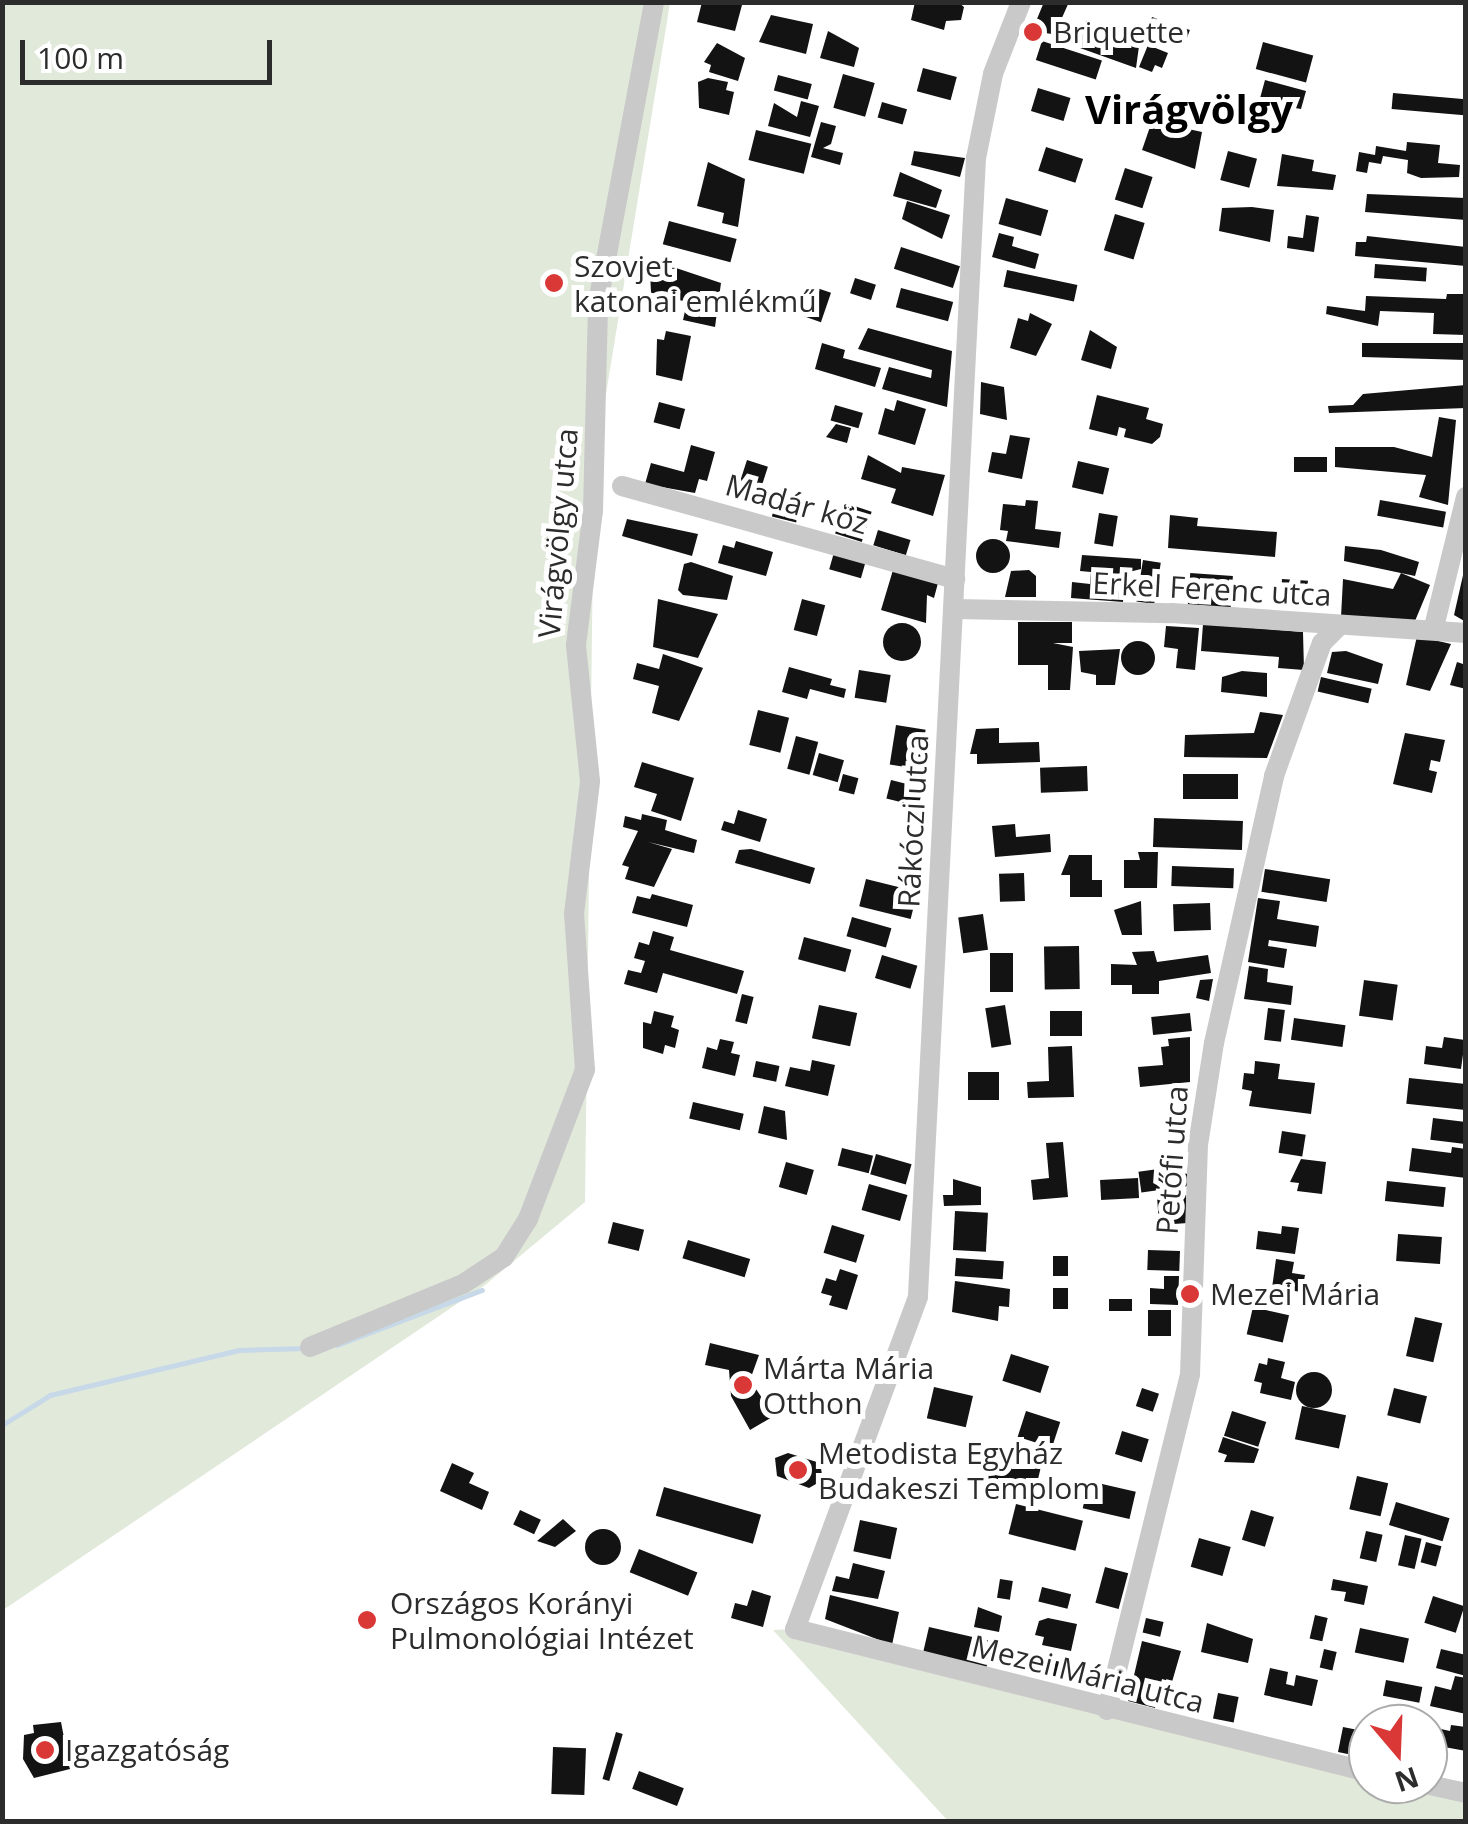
<!DOCTYPE html>
<meta charset="utf-8">
<style>
body{margin:0}
#map{position:relative;width:1468px;height:1824px;overflow:hidden;background:#fff;font-family:"Open Sans",sans-serif}
div>[style]{position:absolute}
.green>*{inset:0;background:#e1e9da}
.stream>*{height:5px;margin:-2.5px;padding:0 2.5px;transform-origin:2.5px;border-radius:2.5px;background:#c7d9e8}
.building>*{inset:0;background:#131313;transform-origin:0 0}
.round{border-radius:50%}
.minor>*{height:20px;margin:-10px;padding:0 10px;transform-origin:10px;border-radius:10px;background:#c9c9c9}
.dots>*{width:28px;height:28px;translate:-50% -50%;box-sizing:border-box;border:5px solid #fff;border-radius:50%}
span{translate:-50% -50%;white-space:nowrap;text-align:center;line-height:1.15;-webkit-text-stroke:10px #fff;paint-order:stroke}
.poi-label{font-size:30px;color:#2c2c2c}
.left{translate:0 -50%;text-align:left}
.street-label{font-size:30px;color:#2c2c2c}
.district-label{font-size:40px;color:#000;font-weight:700}
.frame{position:absolute;inset:0;border:5px solid #2c2c2c;pointer-events:none}
.north{position:absolute;left:1348px;top:1704px;width:100px;height:100px;box-sizing:border-box;background:#fff;border:2px solid #ababab;border-radius:50%;rotate:161deg;font-size:28px;font-weight:700;line-height:40px;text-align:center;color:#2c2c2c}
.north::after{content:'';display:block;margin:auto;width:35px;height:45px;background:#da3737;clip-path:polygon(50% 0,100% 100%,50% 72%,0 100%)}
.scale{position:absolute;left:20px;top:40px;width:252px;height:45px;box-sizing:border-box;border:5px solid #2c2c2c;border-top:0;padding-left:12px;font-size:30px;line-height:35px;white-space:nowrap;color:#2c2c2c;-webkit-text-stroke:8px #fff;paint-order:stroke}
</style>
<div id="map">
<div class="green">
<i style="clip-path:polygon(3px 3px,670px 3px,594px 467px,585px 1202px,485px 1285px,3px 1610px)"></i>
<i style="clip-path:polygon(795px 1629px,1368px 1772px,1368px 1784px,1425px 1784px,1465px 1793px,1465px 1821px,948px 1821px,773px 1630px)"></i>
</div>
<div class="stream">
<i style="left:337px;top:1345px;width:155px;rotate:-20.8deg"></i>
<i style="left:2px;top:1425px;width:57px;rotate:-32deg"></i>
<i style="left:50px;top:1395px;width:194px;rotate:-13.4deg"></i>
<i style="left:239px;top:1350px;width:67px;rotate:-1.7deg"></i>
</div>
<div class="building">
<i style="clip-path:polygon(702px 2px,742px 5px,735px 31px,697px 22px)"></i>
<i style="clip-path:polygon(915px 2px,958px 2px,964px 7px,961px 20px,946px 21px,944px 30px,911px 20px)"></i>
<i style="clip-path:polygon(1044px 2px,1069px 2px,1061px 20px,1070px 24px,1065px 36px,1032px 31px)"></i>
<i style="clip-path:polygon(771px 15px,813px 24px,806px 54px,759px 42px)"></i>
<i style="left:1152px;top:17px;width:40px;height:14px;rotate:19deg"></i>
<i style="clip-path:polygon(1084px 21px,1140px 39px,1136px 68px,1066px 43px,1072px 26px,1081px 30px)"></i>
<i style="clip-path:polygon(828px 31px,859px 48px,854px 67px,820px 58px)"></i>
<i style="left:1042px;top:41px;width:63px;height:20px;rotate:18deg"></i>
<i style="left:1263px;top:42px;width:52px;height:28px;rotate:15deg"></i>
<i style="clip-path:polygon(717px 43px,745px 58px,738px 81px,709px 72px,711px 65px,704px 62px)"></i>
<i style="clip-path:polygon(1148px 45px,1168px 53px,1162px 68px,1155px 65px,1152px 72px,1139px 67px)"></i>
<i style="left:923px;top:68px;width:35px;height:24px;rotate:15deg"></i>
<i style="left:843px;top:74px;width:33px;height:35px;rotate:16deg"></i>
<i style="left:778px;top:75px;width:35px;height:16px;rotate:15deg"></i>
<i style="clip-path:polygon(708px 78px,728px 82px,726px 90px,734px 92px,729px 115px,699px 108px,698px 82px)"></i>
<i style="clip-path:polygon(1265px 80px,1306px 91px,1301px 109px,1259px 102px)"></i>
<i style="left:1038px;top:88px;width:34px;height:24px;rotate:17deg"></i>
<i style="left:1393px;top:93px;width:73px;height:16px;rotate:5deg"></i>
<i style="clip-path:polygon(801px 101px,819px 106px,810px 137px,768px 126px,774px 103px,797px 117px)"></i>
<i style="left:882px;top:102px;width:26px;height:16px;rotate:16deg"></i>
<i style="clip-path:polygon(1152px 121px,1202px 132px,1195px 169px,1142px 150px)"></i>
<i style="clip-path:polygon(821px 122px,836px 126px,831px 144px,823px 148px,843px 153px,840px 165px,811px 157px)"></i>
<i style="left:756px;top:130px;width:57px;height:31px;rotate:14deg"></i>
<i style="clip-path:polygon(1407px 142px,1440px 145px,1438px 163px,1460px 165px,1459px 177px,1421px 178px,1407px 173px,1408px 160px,1383px 156px,1381px 164px,1369px 162px,1367px 173px,1356px 171px,1359px 152px,1375px 155px,1376px 146px,1406px 151px)"></i>
<i style="left:1046px;top:147px;width:39px;height:25px;rotate:18deg"></i>
<i style="clip-path:polygon(914px 151px,965px 158px,960px 177px,911px 165px)"></i>
<i style="left:1228px;top:151px;width:30px;height:30px;rotate:15deg"></i>
<i style="clip-path:polygon(1282px 154px,1314px 160px,1312px 171px,1336px 175px,1333px 190px,1277px 186px)"></i>
<i style="clip-path:polygon(708px 162px,745px 179px,738px 227px,722px 223px,724px 213px,697px 206px)"></i>
<i style="left:1125px;top:168px;width:29px;height:33px;rotate:18deg"></i>
<i style="clip-path:polygon(900px 172px,942px 190px,936px 208px,893px 196px)"></i>
<i style="clip-path:polygon(1367px 194px,1466px 198px,1466px 220px,1365px 212px)"></i>
<i style="left:1006px;top:198px;width:44px;height:27px;rotate:16deg"></i>
<i style="clip-path:polygon(907px 201px,950px 215px,942px 239px,902px 219px)"></i>
<i style="clip-path:polygon(1252px 207px,1274px 210px,1270px 242px,1219px 231px,1222px 208px)"></i>
<i style="left:1115px;top:214px;width:31px;height:38px;rotate:17deg"></i>
<i style="clip-path:polygon(1306px 215px,1319px 217px,1314px 252px,1287px 248px,1288px 236px,1303px 238px)"></i>
<i style="left:669px;top:221px;width:70px;height:24px;rotate:15deg"></i>
<i style="clip-path:polygon(999px 233px,1014px 237px,1012px 246px,1039px 254px,1035px 269px,992px 257px)"></i>
<i style="clip-path:polygon(1367px 236px,1466px 247px,1466px 266px,1355px 256px,1356px 242px,1366px 242px)"></i>
<i style="left:901px;top:247px;width:62px;height:23px;rotate:18deg"></i>
<i style="clip-path:polygon(661px 263px,721px 283px,715px 327px,683px 320px,687px 302px,651px 293px,650px 271px,659px 273px)"></i>
<i style="left:1375px;top:264px;width:52px;height:14px;rotate:4deg"></i>
<i style="left:1007px;top:270px;width:72px;height:17px;rotate:12deg"></i>
<i style="left:855px;top:278px;width:22px;height:16px;rotate:18deg"></i>
<i style="left:814px;top:287px;width:18px;height:31px;rotate:19deg"></i>
<i style="left:901px;top:288px;width:54px;height:20px;rotate:15deg"></i>
<i style="clip-path:polygon(1447px 294px,1466px 294px,1466px 335px,1433px 334px,1434px 313px,1380px 311px,1378px 326px,1326px 314px,1327px 306px,1365px 311px,1366px 296px,1446px 299px)"></i>
<i style="clip-path:polygon(1030px 313px,1052px 324px,1036px 356px,1010px 348px,1018px 318px,1028px 321px)"></i>
<i style="clip-path:polygon(868px 328px,952px 351px,947px 407px,882px 389px,889px 367px,931px 378px,932px 370px,858px 349px)"></i>
<i style="clip-path:polygon(1090px 330px,1117px 347px,1111px 369px,1081px 360px)"></i>
<i style="clip-path:polygon(666px 331px,691px 336px,682px 381px,656px 375px,657px 339px,664px 340px)"></i>
<i style="clip-path:polygon(822px 343px,845px 350px,843px 358px,881px 368px,875px 387px,815px 369px)"></i>
<i style="clip-path:polygon(1362px 343px,1466px 343px,1466px 360px,1362px 357px)"></i>
<i style="clip-path:polygon(981px 382px,1004px 387px,1007px 420px,980px 414px)"></i>
<i style="clip-path:polygon(1466px 385px,1466px 408px,1329px 413px,1328px 406px,1353px 405px,1363px 394px)"></i>
<i style="clip-path:polygon(1097px 395px,1149px 408px,1146px 419px,1163px 424px,1160px 437px,1152px 444px,1124px 437px,1126px 429px,1119px 427px,1117px 436px,1089px 429px)"></i>
<i style="clip-path:polygon(897px 400px,926px 409px,915px 445px,878px 434px,885px 408px,894px 411px)"></i>
<i style="left:659px;top:402px;width:27px;height:21px;rotate:15deg"></i>
<i style="left:835px;top:405px;width:29px;height:16px;rotate:16deg"></i>
<i style="clip-path:polygon(1439px 417px,1456px 420px,1448px 505px,1419px 497px,1426px 475px,1335px 467px,1335px 447px,1394px 447px,1432px 457px)"></i>
<i style="clip-path:polygon(836px 424px,851px 428px,847px 443px,826px 437px)"></i>
<i style="clip-path:polygon(1010px 435px,1030px 438px,1022px 479px,988px 472px,992px 452px,1006px 454px)"></i>
<i style="clip-path:polygon(691px 445px,715px 452px,707px 481px,699px 479px,695px 493px,645px 484px,651px 463px,684px 472px)"></i>
<i style="clip-path:polygon(868px 455px,901px 473px,902px 467px,945px 475px,933px 516px,891px 503px,896px 489px,861px 479px)"></i>
<i style="left:1294px;top:457px;width:33px;height:15px"></i>
<i style="left:747px;top:460px;width:22px;height:32px;rotate:18deg"></i>
<i style="left:1078px;top:461px;width:32px;height:27px;rotate:13deg"></i>
<i style="left:776px;top:500px;width:25px;height:17px;rotate:14deg"></i>
<i style="clip-path:polygon(1026px 500px,1038px 501px,1035px 529px,1061px 532px,1059px 548px,1006px 541px,1008px 531px,1000px 530px,1003px 504px,1025px 506px)"></i>
<i style="left:1380px;top:500px;width:67px;height:16px;rotate:10deg"></i>
<i style="left:845px;top:503px;width:28px;height:32px;rotate:18deg"></i>
<i style="left:1099px;top:513px;width:19px;height:31px;rotate:9deg"></i>
<i style="clip-path:polygon(1170px 515px,1198px 518px,1197px 526px,1277px 532px,1275px 557px,1168px 548px)"></i>
<i style="clip-path:polygon(627px 519px,698px 534px,692px 556px,622px 536px)"></i>
<i style="left:878px;top:530px;width:34px;height:16px;rotate:17deg"></i>
<i class="round" style="left:976px;top:539px;width:34px;height:34px"></i>
<i style="clip-path:polygon(736px 541px,773px 552px,766px 576px,718px 563px,723px 545px,734px 548px)"></i>
<i style="clip-path:polygon(1345px 546px,1381px 550px,1419px 562px,1415px 576px,1344px 561px)"></i>
<i style="left:835px;top:549px;width:33px;height:21px;rotate:16deg"></i>
<i style="clip-path:polygon(1082px 555px,1141px 559px,1141px 569px,1125px 573px,1123px 602px,1071px 598px,1072px 582px,1090px 584px,1091px 572px,1080px 571px)"></i>
<i style="left:1143px;top:560px;width:18px;height:42px;rotate:9deg"></i>
<i style="clip-path:polygon(691px 562px,733px 576px,727px 600px,683px 595px,678px 590px,684px 564px)"></i>
<i style="clip-path:polygon(893px 570px,938px 583px,934px 598px,927px 595px,926px 623px,881px 610px)"></i>
<i style="clip-path:polygon(1029px 570px,1036px 576px,1036px 597px,1005px 597px,1011px 571px)"></i>
<i style="clip-path:polygon(1464px 571px,1466px 572px,1466px 622px,1454px 615px)"></i>
<i style="left:1190px;top:573px;width:43px;height:32px;rotate:4deg"></i>
<i style="clip-path:polygon(1401px 573px,1430px 585px,1415px 621px,1341px 617px,1343px 579px,1393px 589px)"></i>
<i style="left:1282px;top:579px;width:26px;height:26px;rotate:4deg"></i>
<i style="clip-path:polygon(658px 599px,718px 614px,698px 658px,653px 647px)"></i>
<i style="left:802px;top:599px;width:24px;height:32px;rotate:15deg"></i>
<i style="clip-path:polygon(1018px 622px,1072px 622px,1072px 643px,1053px 643px,1073px 647px,1070px 690px,1048px 690px,1048px 665px,1018px 665px)"></i>
<i class="round" style="left:883px;top:623px;width:38px;height:38px"></i>
<i style="clip-path:polygon(1203px 624px,1303px 632px,1304px 670px,1278px 668px,1279px 657px,1201px 651px)"></i>
<i style="clip-path:polygon(1166px 626px,1199px 628px,1195px 670px,1176px 668px,1178px 649px,1164px 647px)"></i>
<i style="clip-path:polygon(1417px 636px,1451px 644px,1430px 691px,1406px 685px)"></i>
<i class="round" style="left:1121px;top:641px;width:34px;height:34px"></i>
<i style="clip-path:polygon(1120px 649px,1115px 685px,1096px 685px,1096px 675px,1081px 672px,1079px 651px)"></i>
<i style="clip-path:polygon(1346px 651px,1383px 664px,1378px 684px,1327px 673px,1332px 652px)"></i>
<i style="clip-path:polygon(663px 654px,703px 668px,679px 721px,652px 713px,659px 686px,633px 679px,637px 663px,659px 669px)"></i>
<i style="clip-path:polygon(1457px 662px,1466px 665px,1466px 689px,1450px 685px)"></i>
<i style="clip-path:polygon(789px 667px,832px 679px,830px 685px,846px 689px,844px 698px,810px 689px,807px 699px,782px 692px)"></i>
<i style="left:859px;top:670px;width:32px;height:28px;rotate:9deg"></i>
<i style="clip-path:polygon(1242px 671px,1267px 673px,1267px 697px,1221px 692px,1222px 677px)"></i>
<i style="left:1321px;top:677px;width:52px;height:15px;rotate:13deg"></i>
<i style="left:758px;top:710px;width:32px;height:36px;rotate:14deg"></i>
<i style="clip-path:polygon(1260px 712px,1283px 715px,1267px 758px,1184px 757px,1185px 735px,1254px 733px)"></i>
<i style="left:896px;top:725px;width:30px;height:40px;rotate:9deg"></i>
<i style="clip-path:polygon(999px 728px,999px 743px,1039px 742px,1040px 762px,977px 764px,977px 754px,970px 754px,976px 729px)"></i>
<i style="clip-path:polygon(1405px 733px,1445px 740px,1440px 762px,1431px 760px,1429px 770px,1437px 772px,1432px 793px,1393px 784px)"></i>
<i style="left:796px;top:736px;width:23px;height:34px;rotate:15deg"></i>
<i style="left:819px;top:753px;width:26px;height:23px;rotate:16deg"></i>
<i style="clip-path:polygon(642px 762px,694px 778px,681px 821px,651px 811px,657px 794px,634px 787px)"></i>
<i style="left:1087px;top:766px;width:25px;height:47px;rotate:88deg"></i>
<i style="left:843px;top:774px;width:16px;height:17px;rotate:15deg"></i>
<i style="left:1238px;top:774px;width:25px;height:55px;rotate:90deg"></i>
<i style="left:891px;top:780px;width:33px;height:19px;rotate:14deg"></i>
<i style="clip-path:polygon(738px 810px,767px 819px,760px 842px,721px 830px,724px 821px,734px 824px)"></i>
<i style="clip-path:polygon(642px 814px,667px 820px,665px 830px,697px 840px,694px 853px,648px 842px,672px 849px,654px 887px,625px 879px,629px 867px,622px 865px,638px 831px,623px 827px,625px 816px,641px 820px)"></i>
<i style="left:1154px;top:818px;width:89px;height:29px;rotate:2deg"></i>
<i style="clip-path:polygon(1015px 824px,1016px 837px,1050px 834px,1051px 852px,995px 857px,992px 826px)"></i>
<i style="clip-path:polygon(751px 849px,815px 868px,810px 884px,735px 863px,739px 850px)"></i>
<i style="clip-path:polygon(1138px 852px,1158px 852px,1157px 888px,1124px 888px,1124px 860px,1140px 860px)"></i>
<i style="clip-path:polygon(1069px 855px,1092px 855px,1092px 880px,1102px 880px,1102px 897px,1070px 897px,1070px 875px,1061px 875px)"></i>
<i style="left:1172px;top:866px;width:62px;height:20px;rotate:2deg"></i>
<i style="left:1265px;top:869px;width:66px;height:23px;rotate:9deg"></i>
<i style="left:1024px;top:873px;width:28px;height:25px;rotate:88deg"></i>
<i style="left:866px;top:879px;width:53px;height:28px;rotate:14deg"></i>
<i style="clip-path:polygon(652px 894px,693px 905px,687px 927px,632px 913px,637px 896px,650px 899px)"></i>
<i style="clip-path:polygon(1258px 898px,1280px 901px,1277px 919px,1319px 926px,1316px 947px,1269px 940px,1268px 946px,1287px 949px,1284px 968px,1248px 962px)"></i>
<i style="clip-path:polygon(1141px 901px,1142px 935px,1122px 935px,1114px 910px)"></i>
<i style="left:1210px;top:903px;width:27px;height:37px;rotate:88deg"></i>
<i style="left:983px;top:914px;width:36px;height:25px;rotate:82deg"></i>
<i style="left:852px;top:917px;width:41px;height:20px;rotate:16deg"></i>
<i style="clip-path:polygon(653px 931px,674px 937px,670px 950px,744px 971px,737px 994px,663px 973px,657px 993px,624px 984px,628px 970px,641px 973px,645px 961px,634px 958px,639px 942px,649px 945px)"></i>
<i style="left:804px;top:937px;width:49px;height:23px;rotate:15deg"></i>
<i style="left:1079px;top:946px;width:43px;height:35px;rotate:89deg"></i>
<i style="clip-path:polygon(1154px 951px,1157px 962px,1208px 955px,1211px 973px,1159px 981px,1159px 994px,1132px 994px,1132px 985px,1111px 985px,1111px 964px,1137px 965px,1132px 952px)"></i>
<i style="left:990px;top:953px;width:23px;height:39px"></i>
<i style="left:882px;top:955px;width:37px;height:24px;rotate:17deg"></i>
<i style="clip-path:polygon(1249px 966px,1268px 969px,1267px 982px,1293px 986px,1291px 1005px,1244px 999px)"></i>
<i style="clip-path:polygon(1213px 979px,1209px 1001px,1196px 998px,1200px 980px)"></i>
<i style="left:1364px;top:980px;width:34px;height:36px;rotate:8deg"></i>
<i style="left:742px;top:994px;width:12px;height:28px;rotate:14deg"></i>
<i style="left:819px;top:1005px;width:39px;height:34px;rotate:12deg"></i>
<i style="left:1005px;top:1005px;width:40px;height:20px;rotate:81deg"></i>
<i style="left:1268px;top:1008px;width:17px;height:32px;rotate:7deg"></i>
<i style="clip-path:polygon(654px 1011px,674px 1016px,671px 1027px,679px 1030px,675px 1048px,665px 1045px,663px 1054px,643px 1048px,643px 1022px,651px 1024px)"></i>
<i style="left:1050px;top:1011px;width:32px;height:25px"></i>
<i style="left:1190px;top:1013px;width:18px;height:39px;rotate:84deg"></i>
<i style="left:1294px;top:1018px;width:52px;height:22px;rotate:8deg"></i>
<i style="clip-path:polygon(1190px 1037px,1190px 1082px,1140px 1087px,1138px 1067px,1163px 1065px,1161px 1047px,1169px 1046px,1168px 1039px)"></i>
<i style="clip-path:polygon(1444px 1037px,1465px 1040px,1461px 1069px,1424px 1064px,1426px 1046px,1442px 1048px)"></i>
<i style="clip-path:polygon(720px 1039px,734px 1042px,731px 1053px,740px 1055px,735px 1076px,702px 1068px,707px 1047px,717px 1050px)"></i>
<i style="clip-path:polygon(1072px 1046px,1074px 1097px,1028px 1098px,1027px 1082px,1049px 1081px,1048px 1047px)"></i>
<i style="clip-path:polygon(812px 1060px,835px 1065px,828px 1096px,785px 1086px,790px 1067px,810px 1071px)"></i>
<i style="left:756px;top:1061px;width:24px;height:16px;rotate:12deg"></i>
<i style="clip-path:polygon(1255px 1061px,1280px 1064px,1278px 1079px,1315px 1083px,1311px 1114px,1249px 1106px,1252px 1091px,1242px 1089px,1244px 1073px,1254px 1074px)"></i>
<i style="left:999px;top:1072px;width:28px;height:31px;rotate:90deg"></i>
<i style="left:1409px;top:1078px;width:57px;height:26px;rotate:6deg"></i>
<i style="left:693px;top:1102px;width:52px;height:17px;rotate:13deg"></i>
<i style="clip-path:polygon(764px 1106px,785px 1111px,787px 1140px,758px 1133px)"></i>
<i style="left:1433px;top:1118px;width:33px;height:22px;rotate:7deg"></i>
<i style="left:1282px;top:1131px;width:24px;height:22px;rotate:9deg"></i>
<i style="clip-path:polygon(1063px 1142px,1068px 1197px,1033px 1200px,1031px 1180px,1049px 1178px,1046px 1143px)"></i>
<i style="clip-path:polygon(1452px 1147px,1466px 1149px,1466px 1178px,1409px 1171px,1412px 1148px,1451px 1153px)"></i>
<i style="left:842px;top:1148px;width:32px;height:18px;rotate:14deg"></i>
<i style="left:876px;top:1154px;width:37px;height:21px;rotate:16deg"></i>
<i style="clip-path:polygon(1301px 1159px,1326px 1162px,1322px 1194px,1297px 1191px,1299px 1183px,1290px 1182px)"></i>
<i style="left:786px;top:1162px;width:29px;height:26px;rotate:16deg"></i>
<i style="left:1187px;top:1165px;width:21px;height:49px;rotate:82deg"></i>
<i style="left:1138px;top:1178px;width:20px;height:38px;rotate:87deg"></i>
<i style="clip-path:polygon(953px 1179px,981px 1187px,981px 1205px,944px 1206px,943px 1195px,953px 1195px)"></i>
<i style="left:1387px;top:1181px;width:59px;height:20px;rotate:6deg"></i>
<i style="left:869px;top:1184px;width:40px;height:27px;rotate:16deg"></i>
<i style="left:1186px;top:1195px;width:28px;height:29px;rotate:86deg"></i>
<i style="left:955px;top:1211px;width:33px;height:39px;rotate:3deg"></i>
<i style="left:613px;top:1222px;width:32px;height:22px;rotate:14deg"></i>
<i style="left:832px;top:1225px;width:34px;height:29px;rotate:17deg"></i>
<i style="clip-path:polygon(1282px 1226px,1299px 1228px,1295px 1254px,1256px 1249px,1258px 1231px,1281px 1234px)"></i>
<i style="left:1398px;top:1234px;width:44px;height:27px;rotate:4deg"></i>
<i style="left:688px;top:1240px;width:65px;height:19px;rotate:17deg"></i>
<i style="left:1148px;top:1250px;width:32px;height:20px;rotate:2deg"></i>
<i style="left:1053px;top:1256px;width:15px;height:20px"></i>
<i style="left:956px;top:1258px;width:48px;height:18px;rotate:4deg"></i>
<i style="clip-path:polygon(1276px 1259px,1294px 1262px,1292px 1273px,1305px 1275px,1302px 1292px,1272px 1288px)"></i>
<i style="clip-path:polygon(840px 1269px,858px 1275px,847px 1310px,829px 1305px,832px 1296px,821px 1293px,826px 1278px,836px 1281px)"></i>
<i style="clip-path:polygon(1164px 1276px,1179px 1276px,1178px 1305px,1150px 1304px,1150px 1288px,1164px 1289px)"></i>
<i style="clip-path:polygon(955px 1281px,1010px 1289px,1009px 1307px,999px 1306px,998px 1321px,952px 1312px)"></i>
<i style="left:1053px;top:1288px;width:15px;height:21px"></i>
<i style="left:1109px;top:1299px;width:23px;height:12px"></i>
<i style="left:1253px;top:1307px;width:37px;height:28px;rotate:13deg"></i>
<i style="left:1148px;top:1310px;width:23px;height:26px"></i>
<i style="left:1415px;top:1317px;width:28px;height:40px;rotate:13deg"></i>
<i style="clip-path:polygon(710px 1343px,759px 1355px,750px 1380px,774px 1416px,750px 1430px,731px 1396px,729px 1370px,705px 1365px)"></i>
<i style="left:1011px;top:1354px;width:40px;height:28px;rotate:18deg"></i>
<i style="clip-path:polygon(1268px 1358px,1285px 1362px,1281px 1378px,1295px 1382px,1291px 1400px,1260px 1393px,1262px 1383px,1254px 1381px,1259px 1363px,1267px 1365px)"></i>
<i class="round" style="left:1296px;top:1372px;width:36px;height:36px"></i>
<i style="left:934px;top:1387px;width:40px;height:32px;rotate:13deg"></i>
<i style="left:1142px;top:1388px;width:18px;height:19px;rotate:19deg"></i>
<i style="left:1394px;top:1388px;width:34px;height:28px;rotate:14deg"></i>
<i style="left:1302px;top:1406px;width:45px;height:34px;rotate:12deg"></i>
<i style="left:1026px;top:1411px;width:36px;height:27px;rotate:18deg"></i>
<i style="left:1232px;top:1411px;width:36px;height:26px;rotate:18deg"></i>
<i style="left:1122px;top:1431px;width:28px;height:24px;rotate:17deg"></i>
<i style="clip-path:polygon(1223px 1437px,1259px 1449px,1254px 1463px,1224px 1462px,1227px 1455px,1218px 1452px)"></i>
<i style="clip-path:polygon(788px 1453px,820px 1463px,823px 1480px,809px 1488px,777px 1476px,775px 1458px)"></i>
<i style="left:990px;top:1456px;width:52px;height:29px;rotate:13deg"></i>
<i style="clip-path:polygon(452px 1463px,474px 1473px,469px 1483px,489px 1492px,482px 1510px,440px 1491px)"></i>
<i style="left:1357px;top:1476px;width:32px;height:34px;rotate:13deg"></i>
<i style="left:1089px;top:1481px;width:48px;height:28px;rotate:13deg"></i>
<i style="left:664px;top:1487px;width:101px;height:30px;rotate:16deg"></i>
<i style="left:1396px;top:1502px;width:56px;height:24px;rotate:17deg"></i>
<i style="left:1016px;top:1504px;width:69px;height:31px;rotate:14deg"></i>
<i style="left:520px;top:1510px;width:23px;height:16px;rotate:25deg"></i>
<i style="left:1251px;top:1510px;width:24px;height:31px;rotate:17deg"></i>
<i style="clip-path:polygon(563px 1519px,576px 1531px,555px 1547px,537px 1541px)"></i>
<i style="left:860px;top:1520px;width:38px;height:32px;rotate:12deg"></i>
<i class="round" style="left:585px;top:1529px;width:36px;height:36px"></i>
<i style="left:1366px;top:1531px;width:17px;height:28px;rotate:13deg"></i>
<i style="left:1405px;top:1535px;width:17px;height:31px;rotate:13deg"></i>
<i style="left:1199px;top:1538px;width:33px;height:30px;rotate:16deg"></i>
<i style="left:1426px;top:1542px;width:16px;height:21px;rotate:15deg"></i>
<i style="left:639px;top:1549px;width:63px;height:25px;rotate:22deg"></i>
<i style="clip-path:polygon(853px 1563px,885px 1571px,878px 1599px,832px 1591px,836px 1576px,849px 1579px)"></i>
<i style="left:1105px;top:1567px;width:24px;height:37px;rotate:15deg"></i>
<i style="left:1000px;top:1579px;width:13px;height:19px;rotate:9deg"></i>
<i style="clip-path:polygon(1333px 1579px,1368px 1586px,1364px 1605px,1344px 1601px,1346px 1592px,1331px 1590px)"></i>
<i style="left:1042px;top:1587px;width:30px;height:15px;rotate:14deg"></i>
<i style="clip-path:polygon(752px 1590px,771px 1596px,763px 1627px,731px 1618px,735px 1603px,747px 1606px)"></i>
<i style="clip-path:polygon(830px 1595px,899px 1612px,892px 1645px,825px 1619px)"></i>
<i style="left:1433px;top:1596px;width:33px;height:28px;rotate:18deg"></i>
<i style="clip-path:polygon(978px 1607px,1002px 1616px,999px 1632px,974px 1627px)"></i>
<i style="left:1315px;top:1615px;width:13px;height:24px;rotate:13deg"></i>
<i style="clip-path:polygon(1048px 1618px,1077px 1624px,1071px 1651px,1042px 1645px,1044px 1637px,1035px 1635px,1039px 1621px)"></i>
<i style="left:1146px;top:1618px;width:18px;height:15px;rotate:13deg"></i>
<i style="clip-path:polygon(1207px 1623px,1253px 1639px,1248px 1663px,1201px 1652px)"></i>
<i style="left:929px;top:1627px;width:65px;height:27px;rotate:13deg"></i>
<i style="left:1360px;top:1628px;width:50px;height:25px;rotate:12deg"></i>
<i style="clip-path:polygon(1142px 1641px,1181px 1651px,1172px 1682px,1162px 1679px,1155px 1708px,1128px 1701px)"></i>
<i style="left:1324px;top:1649px;width:13px;height:19px;rotate:13deg"></i>
<i style="clip-path:polygon(1441px 1649px,1466px 1655px,1466px 1676px,1436px 1668px)"></i>
<i style="left:1056px;top:1661px;width:35px;height:15px;rotate:12deg"></i>
<i style="clip-path:polygon(1270px 1668px,1288px 1672px,1286px 1684px,1294px 1686px,1296px 1675px,1318px 1680px,1312px 1706px,1264px 1695px)"></i>
<i style="clip-path:polygon(1455px 1676px,1466px 1678px,1466px 1714px,1430px 1706px,1435px 1686px,1451px 1690px)"></i>
<i style="left:1386px;top:1680px;width:37px;height:16px;rotate:11deg"></i>
<i style="left:1218px;top:1693px;width:21px;height:26px;rotate:11deg"></i>
<i style="clip-path:polygon(61px 1722px,70px 1769px,34px 1778px,23px 1759px,24px 1735px,34px 1733px,33px 1725px)"></i>
<i style="clip-path:polygon(1451px 1725px,1466px 1727px,1466px 1751px,1428px 1744px,1432px 1727px,1450px 1731px)"></i>
<i style="clip-path:polygon(1343px 1727px,1368px 1732px,1367px 1758px,1338px 1752px)"></i>
<i style="left:616px;top:1732px;width:7px;height:49px;rotate:16deg"></i>
<i style="left:553px;top:1747px;width:33px;height:47px;rotate:2deg"></i>
<i style="left:639px;top:1771px;width:48px;height:19px;rotate:21deg"></i>
</div>
<div class="minor">
<i style="left:1021px;top:2px;width:77px;rotate:111.3deg"></i>
<i style="left:993px;top:74px;width:86px;rotate:101.4deg"></i>
<i style="left:976px;top:158px;width:1140px;rotate:92.92deg"></i>
<i style="left:918px;top:1297px;width:354px;rotate:110.3deg"></i>
<i style="left:795px;top:1629px;width:591px;rotate:14.01deg"></i>
<i style="left:622px;top:486px;width:346px;rotate:15.6deg"></i>
<i style="left:955px;top:609px;width:217px;rotate:1.1deg"></i>
<i style="left:1172px;top:613px;width:295px;rotate:3.9deg"></i>
<i style="left:1434px;top:627px;width:134px;rotate:-76.2deg"></i>
<i style="left:310px;top:1347px;width:165px;rotate:-22.4deg"></i>
<i style="left:463px;top:1284px;width:49px;rotate:-33.4deg"></i>
<i style="left:504px;top:1257px;width:45px;rotate:-57.7deg"></i>
<i style="left:528px;top:1219px;width:160px;rotate:-69.1deg"></i>
<i style="left:585px;top:1070px;width:156px;rotate:-94deg"></i>
<i style="left:574px;top:914px;width:134px;rotate:-83.1deg"></i>
<i style="left:590px;top:781px;width:137px;rotate:-95.9deg"></i>
<i style="left:576px;top:645px;width:135px;rotate:-82.8deg"></i>
<i style="left:593px;top:511px;width:209px;rotate:-88.6deg"></i>
<i style="left:598px;top:302px;width:305px;rotate:-79.4deg"></i>
<i style="left:1107px;top:1710px;width:346px;rotate:-76.1deg"></i>
<i style="left:1190px;top:1374px;width:229px;rotate:-88deg"></i>
<i style="left:1198px;top:1145px;width:103px;rotate:-81.1deg"></i>
<i style="left:1214px;top:1043px;width:274px;rotate:-77.3deg"></i>
<i style="left:1274px;top:776px;width:141px;rotate:-70.2deg"></i>
<i style="left:1322px;top:643px;width:23px;rotate:-45deg"></i>
<i style="left:1425px;top:1784px;width:42px;rotate:12.4deg"></i>
</div>
<div class="dots">
<i style="left:1033px;top:32px;background:#da3737"></i>
<i style="left:554px;top:283px;background:#da3737"></i>
<i style="left:1190px;top:1294px;background:#da3737"></i>
<i style="left:743px;top:1385px;background:#da3737"></i>
<i style="left:798px;top:1470px;background:#da3737"></i>
<i style="left:367px;top:1620px;background:#da3737"></i>
<i style="left:45px;top:1750px;background:#da3737"></i>
</div>
<div class="poi-label">
<span class="left" style="left:1053px;top:32px">Briquette</span>
<span class="left" style="left:574px;top:283px">Szovjet<br>katonai emlékmű</span>
<span class="left" style="left:1210px;top:1294px">Mezei Mária</span>
<span class="left" style="left:763px;top:1385px">Márta Mária<br>Otthon</span>
<span class="left" style="left:818px;top:1470px">Metodista Egyház<br>Budakeszi Templom</span>
<span class="left" style="left:390px;top:1620px">Országos Korányi<br>Pulmonológiai Intézet</span>
<span class="left" style="left:65px;top:1750px">Igazgatóság</span>
</div>
<div class="street-label">
<span style="left:797px;top:504px;rotate:16deg">Madár köz</span>
<span style="left:558px;top:533px;rotate:-85deg">Virágvölgy utca</span>
<span style="left:1212px;top:589px;rotate:3deg">Erkel Ferenc utca</span>
<span style="left:913px;top:821px;rotate:-87deg">Rákóczi utca</span>
<span style="left:1172px;top:1160px;rotate:-86deg">Petőfi utca</span>
<span style="left:1088px;top:1674px;rotate:14deg">Mezei Mária utca</span>
</div>
<div class="district-label">
<span style="left:1189px;top:109px">Virágvölgy</span>
</div>
<div class="frame"></div>
<div class="north">N</div>
<div class="scale">100 m</div>
</div>
